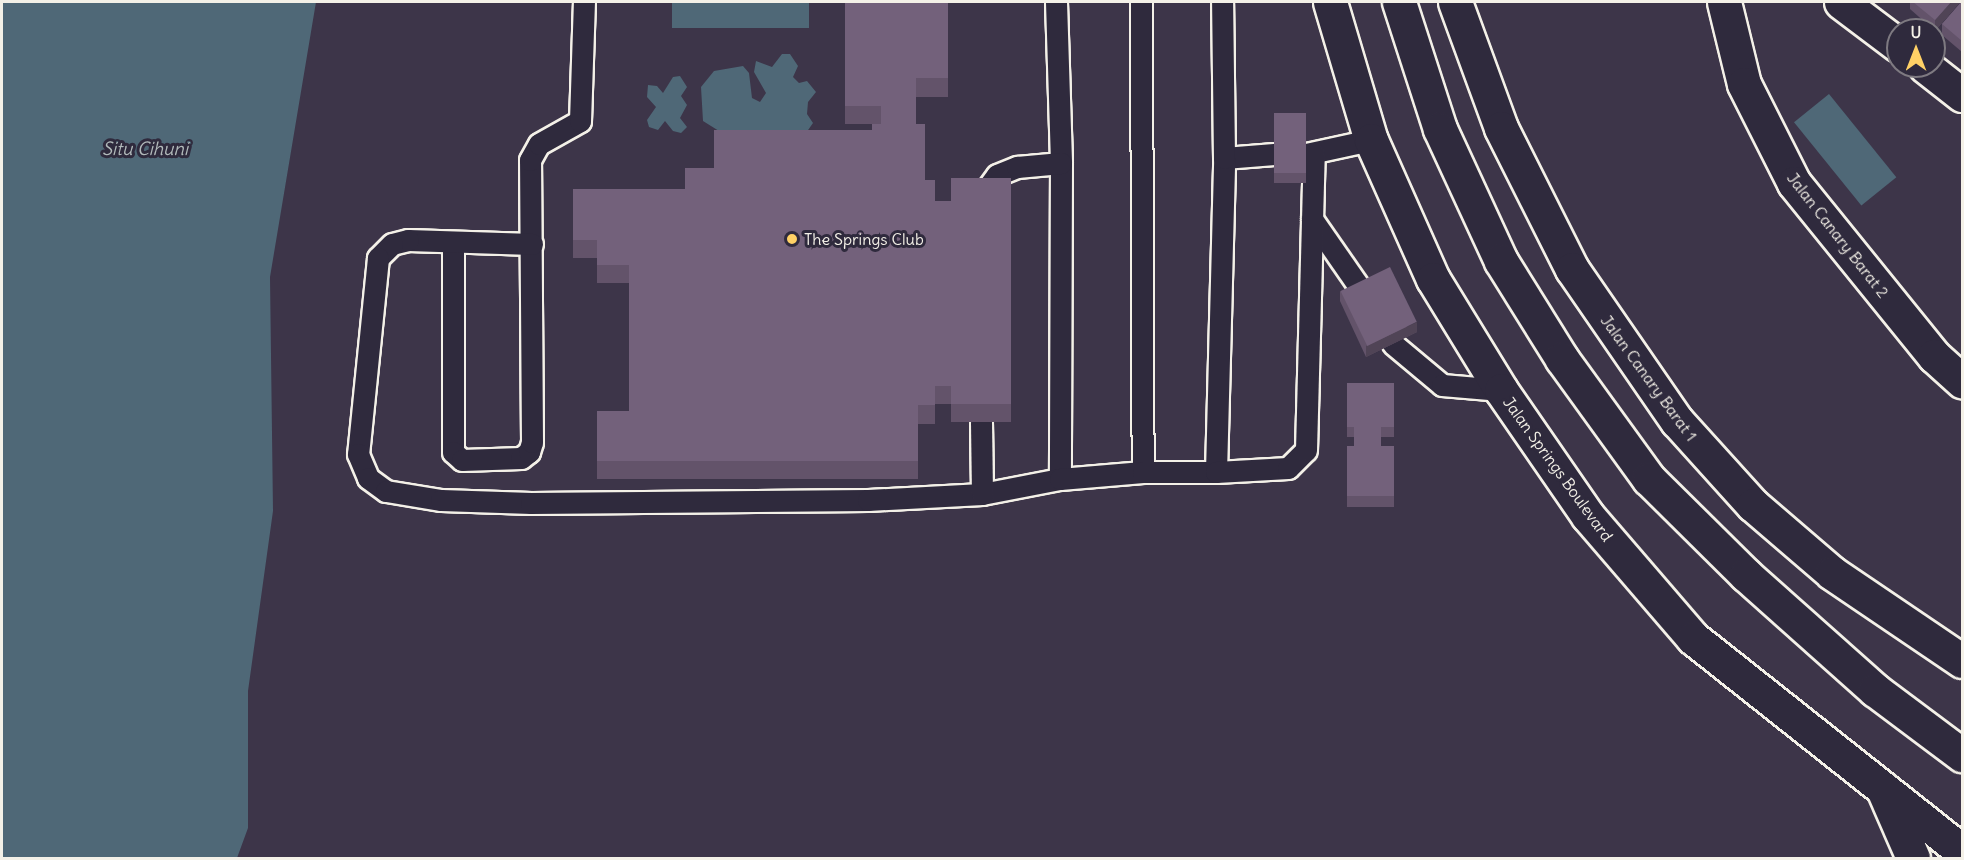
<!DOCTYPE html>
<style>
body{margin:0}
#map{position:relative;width:1964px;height:860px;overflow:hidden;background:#3d3549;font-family:Delius,sans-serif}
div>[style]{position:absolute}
.water>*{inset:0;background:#4f6877;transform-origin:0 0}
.roads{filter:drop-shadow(2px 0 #f4f1e8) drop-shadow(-2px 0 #f4f1e8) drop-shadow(0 2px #f4f1e8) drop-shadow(0 -2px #f4f1e8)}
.lane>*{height:21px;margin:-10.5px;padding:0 10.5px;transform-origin:10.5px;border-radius:10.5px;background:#2f2a3d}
.street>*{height:33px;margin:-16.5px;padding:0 16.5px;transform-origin:16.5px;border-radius:16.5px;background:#2f2a3d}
.secondary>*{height:33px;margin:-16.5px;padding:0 16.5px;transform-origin:16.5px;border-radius:16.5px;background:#2f2a3d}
.wall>*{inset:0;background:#63536a;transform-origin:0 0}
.shaded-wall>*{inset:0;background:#504456}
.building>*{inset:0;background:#73617b;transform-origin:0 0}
.dots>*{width:16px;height:16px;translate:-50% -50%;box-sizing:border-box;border:3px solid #2f2a3d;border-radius:50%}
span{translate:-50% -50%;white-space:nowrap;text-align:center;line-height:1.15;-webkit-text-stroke:6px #2f2a3d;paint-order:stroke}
.street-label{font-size:16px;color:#f4f1e8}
.poi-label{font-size:16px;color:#f4f1e8}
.left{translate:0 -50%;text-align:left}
.water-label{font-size:18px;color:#b2babb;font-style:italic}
.frame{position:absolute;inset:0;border:3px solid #f4f1e8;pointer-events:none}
.north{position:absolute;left:1886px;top:18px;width:60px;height:60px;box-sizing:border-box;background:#2f2a3d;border:2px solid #7e7a81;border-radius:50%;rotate:0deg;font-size:16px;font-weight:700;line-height:24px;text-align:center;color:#f4f1e8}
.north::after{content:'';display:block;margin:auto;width:21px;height:27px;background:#ffd166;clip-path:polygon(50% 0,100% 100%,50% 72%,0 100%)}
</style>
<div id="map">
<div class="water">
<i style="clip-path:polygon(2px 2px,316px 2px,270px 277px,273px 511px,248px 691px,248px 828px,237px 858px,2px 858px)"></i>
<i style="left:672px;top:2px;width:137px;height:26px"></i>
<i style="clip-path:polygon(782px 54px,790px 54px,798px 66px,793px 77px,799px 83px,807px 81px,816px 92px,808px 102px,807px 114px,813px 123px,806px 133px,719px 131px,703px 121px,701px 87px,714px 71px,743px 66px,749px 73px,752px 98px,760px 102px,766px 93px,754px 72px,756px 61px,772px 67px)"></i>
<i style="clip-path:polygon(680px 76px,687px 87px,681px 96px,687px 105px,680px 118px,687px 127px,681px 133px,673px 131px,665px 121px,658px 130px,649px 127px,647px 120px,656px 107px,647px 97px,648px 85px,657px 86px,663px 93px,673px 77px)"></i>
<i style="left:1829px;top:94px;width:107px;height:45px;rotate:51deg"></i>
</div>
<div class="roads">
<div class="lane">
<i style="left:1056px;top:2px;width:161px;rotate:88.2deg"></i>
<i style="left:1061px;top:163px;width:316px;rotate:90.2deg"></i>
<i style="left:1141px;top:2px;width:470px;rotate:89.8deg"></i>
<i style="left:1306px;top:154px;width:66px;rotate:-12.2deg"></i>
<i style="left:1224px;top:158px;width:50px;rotate:-4.6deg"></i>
<i style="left:981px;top:197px;width:27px;rotate:-54deg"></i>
<i style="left:997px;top:175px;width:22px;rotate:-22deg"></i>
<i style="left:1017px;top:167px;width:44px;rotate:-5.2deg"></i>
<i style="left:1312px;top:219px;width:88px;rotate:55.2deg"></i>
<i style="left:453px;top:244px;width:208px;rotate:90deg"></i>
<i style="left:453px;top:452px;width:12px;rotate:42deg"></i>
<i style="left:462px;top:460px;width:59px;rotate:-1.9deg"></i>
<i style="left:521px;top:458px;width:10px;rotate:-37deg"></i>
<i style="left:529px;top:452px;width:10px;rotate:-73deg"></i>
<i style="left:532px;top:442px;width:282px;rotate:-90.4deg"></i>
<i style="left:530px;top:160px;width:18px;rotate:-61deg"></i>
<i style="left:539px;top:144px;width:47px;rotate:-29.3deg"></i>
<i style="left:580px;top:121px;width:119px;rotate:-88.1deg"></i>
<i style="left:532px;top:244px;width:124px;rotate:-178.2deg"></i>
<i style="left:408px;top:240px;width:16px;rotate:166deg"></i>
<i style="left:392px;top:244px;width:20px;rotate:135deg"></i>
<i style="left:378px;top:258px;width:197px;rotate:95.8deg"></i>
<i style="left:358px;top:454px;width:26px;rotate:67deg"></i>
<i style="left:368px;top:478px;width:22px;rotate:36deg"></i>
<i style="left:386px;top:491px;width:56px;rotate:9.3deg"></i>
<i style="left:441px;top:500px;width:90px;rotate:1.9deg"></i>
<i style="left:531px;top:503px;width:337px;rotate:-0.5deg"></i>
<i style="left:868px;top:500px;width:114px;rotate:-3deg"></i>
<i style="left:982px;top:494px;width:79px;rotate:-10.9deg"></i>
<i style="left:1060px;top:479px;width:83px;rotate:-4.8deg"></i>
<i style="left:1143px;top:472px;width:73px"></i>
<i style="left:1216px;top:472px;width:314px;rotate:-88.5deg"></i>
<i style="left:1224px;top:158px;width:156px;rotate:-90.7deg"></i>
<i style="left:1393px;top:344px;width:64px;rotate:39.9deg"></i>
<i style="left:1442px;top:385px;width:59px;rotate:4.8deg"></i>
<i style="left:981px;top:422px;width:72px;rotate:89.2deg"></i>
<i style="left:1216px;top:472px;width:72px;rotate:-3.2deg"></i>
<i style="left:1288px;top:468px;width:25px;rotate:-45deg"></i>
<i style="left:1306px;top:450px;width:297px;rotate:-88.5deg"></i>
</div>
<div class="street">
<i style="left:1455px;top:2px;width:134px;rotate:69.9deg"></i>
<i style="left:1501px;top:128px;width:158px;rotate:63.3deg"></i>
<i style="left:1572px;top:269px;width:185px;rotate:55.4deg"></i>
<i style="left:1677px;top:421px;width:113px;rotate:47.9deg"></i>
<i style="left:1753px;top:505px;width:104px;rotate:40.7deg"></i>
<i style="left:1832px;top:573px;width:157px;rotate:34.1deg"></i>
<i style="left:1724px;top:2px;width:84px;rotate:76.3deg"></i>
<i style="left:1744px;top:84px;width:111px;rotate:63.2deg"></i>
<i style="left:1794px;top:183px;width:223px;rotate:51deg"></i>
<i style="left:1934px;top:356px;width:38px;rotate:42deg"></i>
<i style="left:1841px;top:2px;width:71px;rotate:37deg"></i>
<i style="left:1925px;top:66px;width:47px;rotate:38.1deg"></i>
<i style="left:1883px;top:789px;width:75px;rotate:66.5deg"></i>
</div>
<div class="secondary">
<i style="left:1330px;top:2px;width:144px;rotate:73.5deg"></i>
<i style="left:1371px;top:140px;width:152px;rotate:66deg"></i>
<i style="left:1433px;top:279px;width:130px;rotate:58.5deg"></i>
<i style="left:1501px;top:390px;width:153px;rotate:55.4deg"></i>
<i style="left:1588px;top:516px;width:161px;rotate:49.3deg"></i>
<i style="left:1693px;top:638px;width:343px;rotate:38.4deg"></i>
<i style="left:1399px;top:2px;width:133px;rotate:72.1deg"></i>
<i style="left:1440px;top:129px;width:145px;rotate:65.2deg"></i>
<i style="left:1501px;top:261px;width:115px;rotate:58.1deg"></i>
<i style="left:1562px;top:359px;width:148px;rotate:54.1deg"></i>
<i style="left:1649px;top:479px;width:136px;rotate:44.7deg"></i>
<i style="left:1746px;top:575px;width:173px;rotate:41.7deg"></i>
<i style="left:1875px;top:690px;width:109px;rotate:36.8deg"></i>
</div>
</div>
<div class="wall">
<i style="clip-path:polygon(845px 2px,948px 2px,948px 97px,916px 97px,916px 124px,925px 180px,935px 201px,951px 201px,1011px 178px,1011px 422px,951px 422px,951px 404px,935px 404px,935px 424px,918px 424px,918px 479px,597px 479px,597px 411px,629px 411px,629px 283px,597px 283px,597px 258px,573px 258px,573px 189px,685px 189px,714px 168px,872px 130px,881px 124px,845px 124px)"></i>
<i style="clip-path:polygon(1910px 2px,1960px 2px,1935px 31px,1910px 9px)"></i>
<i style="clip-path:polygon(1962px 2px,1962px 52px,1942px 35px,1942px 24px)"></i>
<i style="left:1274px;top:113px;width:32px;height:70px"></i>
<i style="clip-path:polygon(1340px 291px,1417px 332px,1366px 357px,1340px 301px)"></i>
<i style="clip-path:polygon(1347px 383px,1394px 383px,1394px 437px,1381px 437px,1381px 446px,1394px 446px,1394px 507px,1347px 507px,1347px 446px,1354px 446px,1354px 437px,1347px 437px)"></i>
</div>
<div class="shaded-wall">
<i style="clip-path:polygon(1951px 2px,1960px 2px,1935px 31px,1935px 20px)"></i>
<i style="clip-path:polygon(1417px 322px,1417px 332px,1366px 357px,1366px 346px)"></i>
</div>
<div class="building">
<i style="clip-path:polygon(845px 2px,948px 2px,948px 78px,916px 78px,916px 124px,925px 124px,925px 180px,935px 180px,935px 201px,951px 201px,951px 178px,1011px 178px,1011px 404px,951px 404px,951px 386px,935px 386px,935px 405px,918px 405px,918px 461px,597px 461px,597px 411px,629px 411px,629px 265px,597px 265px,597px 240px,573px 240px,573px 189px,685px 189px,685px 168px,714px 168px,714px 130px,872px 130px,872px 124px,881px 124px,881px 106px,845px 106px)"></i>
<i style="clip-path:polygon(1913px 2px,1951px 2px,1935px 20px)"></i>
<i style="clip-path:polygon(1961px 2px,1962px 2px,1962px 41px,1942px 24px)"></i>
<i style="left:1274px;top:113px;width:32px;height:60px"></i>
<i style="left:1390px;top:267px;width:61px;height:55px;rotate:64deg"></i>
<i style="clip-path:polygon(1347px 383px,1394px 383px,1394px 427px,1381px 427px,1381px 446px,1394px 446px,1394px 496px,1347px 496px,1347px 446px,1354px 446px,1354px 427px,1347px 427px)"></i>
</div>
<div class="dots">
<i style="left:792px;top:239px;background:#ffd166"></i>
</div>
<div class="street-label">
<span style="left:1838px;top:235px;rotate:52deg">Jalan Canary Barat 2</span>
<span style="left:1649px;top:378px;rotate:54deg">Jalan Canary Barat 1</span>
<span style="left:1558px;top:469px;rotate:54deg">Jalan Springs Boulevard</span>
</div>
<div class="poi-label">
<span class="left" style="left:804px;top:239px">The Springs Club</span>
</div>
<div class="water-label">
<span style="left:145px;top:149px">Situ Cihuni</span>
</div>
<div class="frame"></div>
<div class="north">U</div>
</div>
